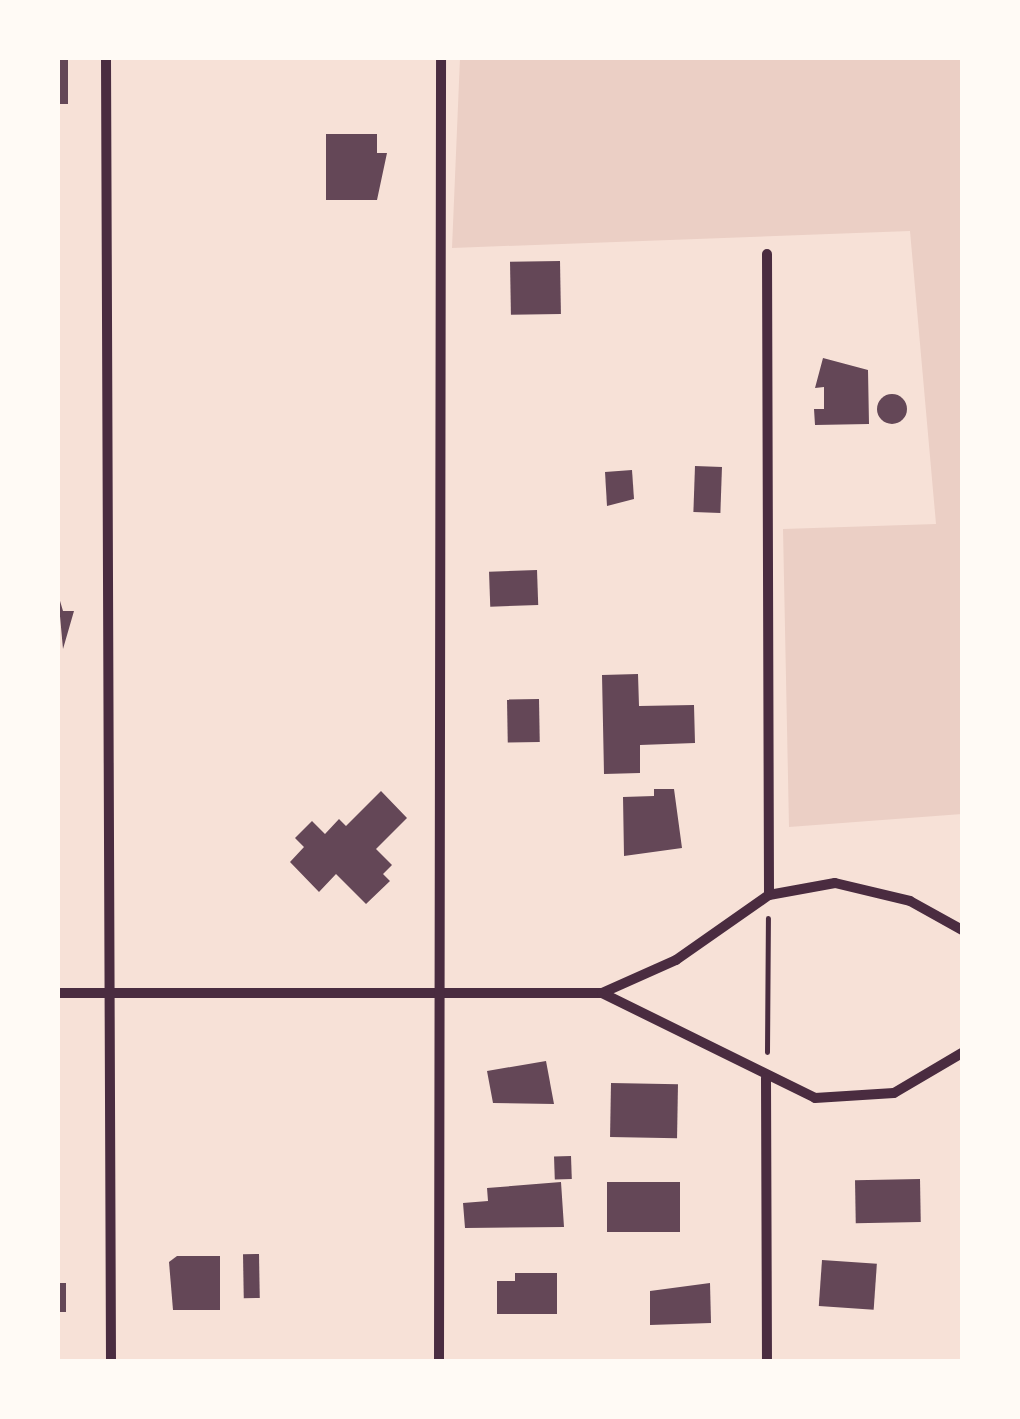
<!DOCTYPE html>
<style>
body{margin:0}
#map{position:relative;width:1020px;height:1419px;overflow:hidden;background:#f7e1d7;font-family:Quicksand,sans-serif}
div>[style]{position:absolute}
.green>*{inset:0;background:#ebcfc5}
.building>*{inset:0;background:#644757;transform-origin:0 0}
.round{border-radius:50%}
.path>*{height:5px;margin:-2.5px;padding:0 2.5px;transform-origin:2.5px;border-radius:2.5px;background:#4a2c40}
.minor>*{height:10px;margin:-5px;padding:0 5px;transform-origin:5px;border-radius:5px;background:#4a2c40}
span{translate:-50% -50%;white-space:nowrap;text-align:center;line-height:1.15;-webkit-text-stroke:10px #fffaf5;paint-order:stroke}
.frame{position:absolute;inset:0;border:60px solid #fffaf5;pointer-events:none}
</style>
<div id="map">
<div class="green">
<i style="clip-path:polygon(460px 58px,962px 58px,962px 814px,789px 827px,783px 529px,936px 524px,910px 231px,452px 248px)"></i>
</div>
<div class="building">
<i style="left:58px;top:58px;width:10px;height:46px"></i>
<i style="clip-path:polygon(326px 134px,377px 134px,377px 153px,387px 153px,377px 200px,326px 200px)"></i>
<i style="left:560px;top:261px;width:53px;height:50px;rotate:89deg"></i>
<i style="clip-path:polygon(823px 358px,868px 370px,869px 424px,815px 425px,814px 409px,824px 409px,824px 387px,815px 388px)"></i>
<i class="round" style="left:877px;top:394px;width:30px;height:30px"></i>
<i style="left:695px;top:466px;width:27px;height:46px;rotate:2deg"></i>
<i style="clip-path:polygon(632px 470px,634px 499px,607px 506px,605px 472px)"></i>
<i style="left:537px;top:570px;width:35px;height:48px;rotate:88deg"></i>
<i style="clip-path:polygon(58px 594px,63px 611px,74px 611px,63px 649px)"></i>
<i style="clip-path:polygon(638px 674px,639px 706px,694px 705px,695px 743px,640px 745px,640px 773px,604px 774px,602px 675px)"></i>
<i style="left:539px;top:699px;width:43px;height:32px;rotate:89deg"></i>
<i style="clip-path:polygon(654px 789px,674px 789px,682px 848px,624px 856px,623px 797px,654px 796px)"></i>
<i style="clip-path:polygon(381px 791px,407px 818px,376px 849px,392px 865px,383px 874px,390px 881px,366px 904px,336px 874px,319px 892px,290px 862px,304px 847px,295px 838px,312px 821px,325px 834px,339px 819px,346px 826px)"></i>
<i style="clip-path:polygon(546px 1061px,554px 1104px,493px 1103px,487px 1071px)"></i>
<i style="left:611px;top:1083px;width:67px;height:54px;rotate:1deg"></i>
<i style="left:571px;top:1156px;width:23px;height:17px;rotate:88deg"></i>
<i style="left:920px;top:1179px;width:43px;height:65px;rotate:89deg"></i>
<i style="clip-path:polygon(561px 1182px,564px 1227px,465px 1228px,463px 1203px,488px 1201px,487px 1188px)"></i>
<i style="left:607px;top:1182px;width:73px;height:50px"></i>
<i style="left:259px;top:1254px;width:44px;height:16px;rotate:89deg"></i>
<i style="clip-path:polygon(177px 1256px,220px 1256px,220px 1310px,173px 1310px,169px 1262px)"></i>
<i style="left:822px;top:1260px;width:55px;height:46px;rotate:4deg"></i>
<i style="clip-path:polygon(515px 1273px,557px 1273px,557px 1314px,497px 1314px,497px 1281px,515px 1281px)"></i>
<i style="left:58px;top:1283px;width:8px;height:29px"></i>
<i style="clip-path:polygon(710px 1283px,711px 1323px,650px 1325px,650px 1291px)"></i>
</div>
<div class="path">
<i style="left:767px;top:1052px;width:134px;rotate:-89.6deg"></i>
</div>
<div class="minor">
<i style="left:106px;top:58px;width:1304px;rotate:89.78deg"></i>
<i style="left:767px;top:254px;width:641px;rotate:89.82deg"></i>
<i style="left:58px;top:993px;width:544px"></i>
<i style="left:602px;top:993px;width:81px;rotate:-24deg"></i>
<i style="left:676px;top:960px;width:113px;rotate:-35deg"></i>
<i style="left:769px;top:895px;width:67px;rotate:-10.3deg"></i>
<i style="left:835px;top:883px;width:77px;rotate:13.5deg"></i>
<i style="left:910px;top:901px;width:60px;rotate:29.1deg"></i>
<i style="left:602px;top:993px;width:237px;rotate:26.2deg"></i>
<i style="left:815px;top:1098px;width:79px;rotate:-3.6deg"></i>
<i style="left:894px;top:1093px;width:79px;rotate:-30.5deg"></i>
<i style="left:766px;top:1078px;width:284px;rotate:89.8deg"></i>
<i style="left:439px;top:1362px;width:1304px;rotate:-89.91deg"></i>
</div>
<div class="frame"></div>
</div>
